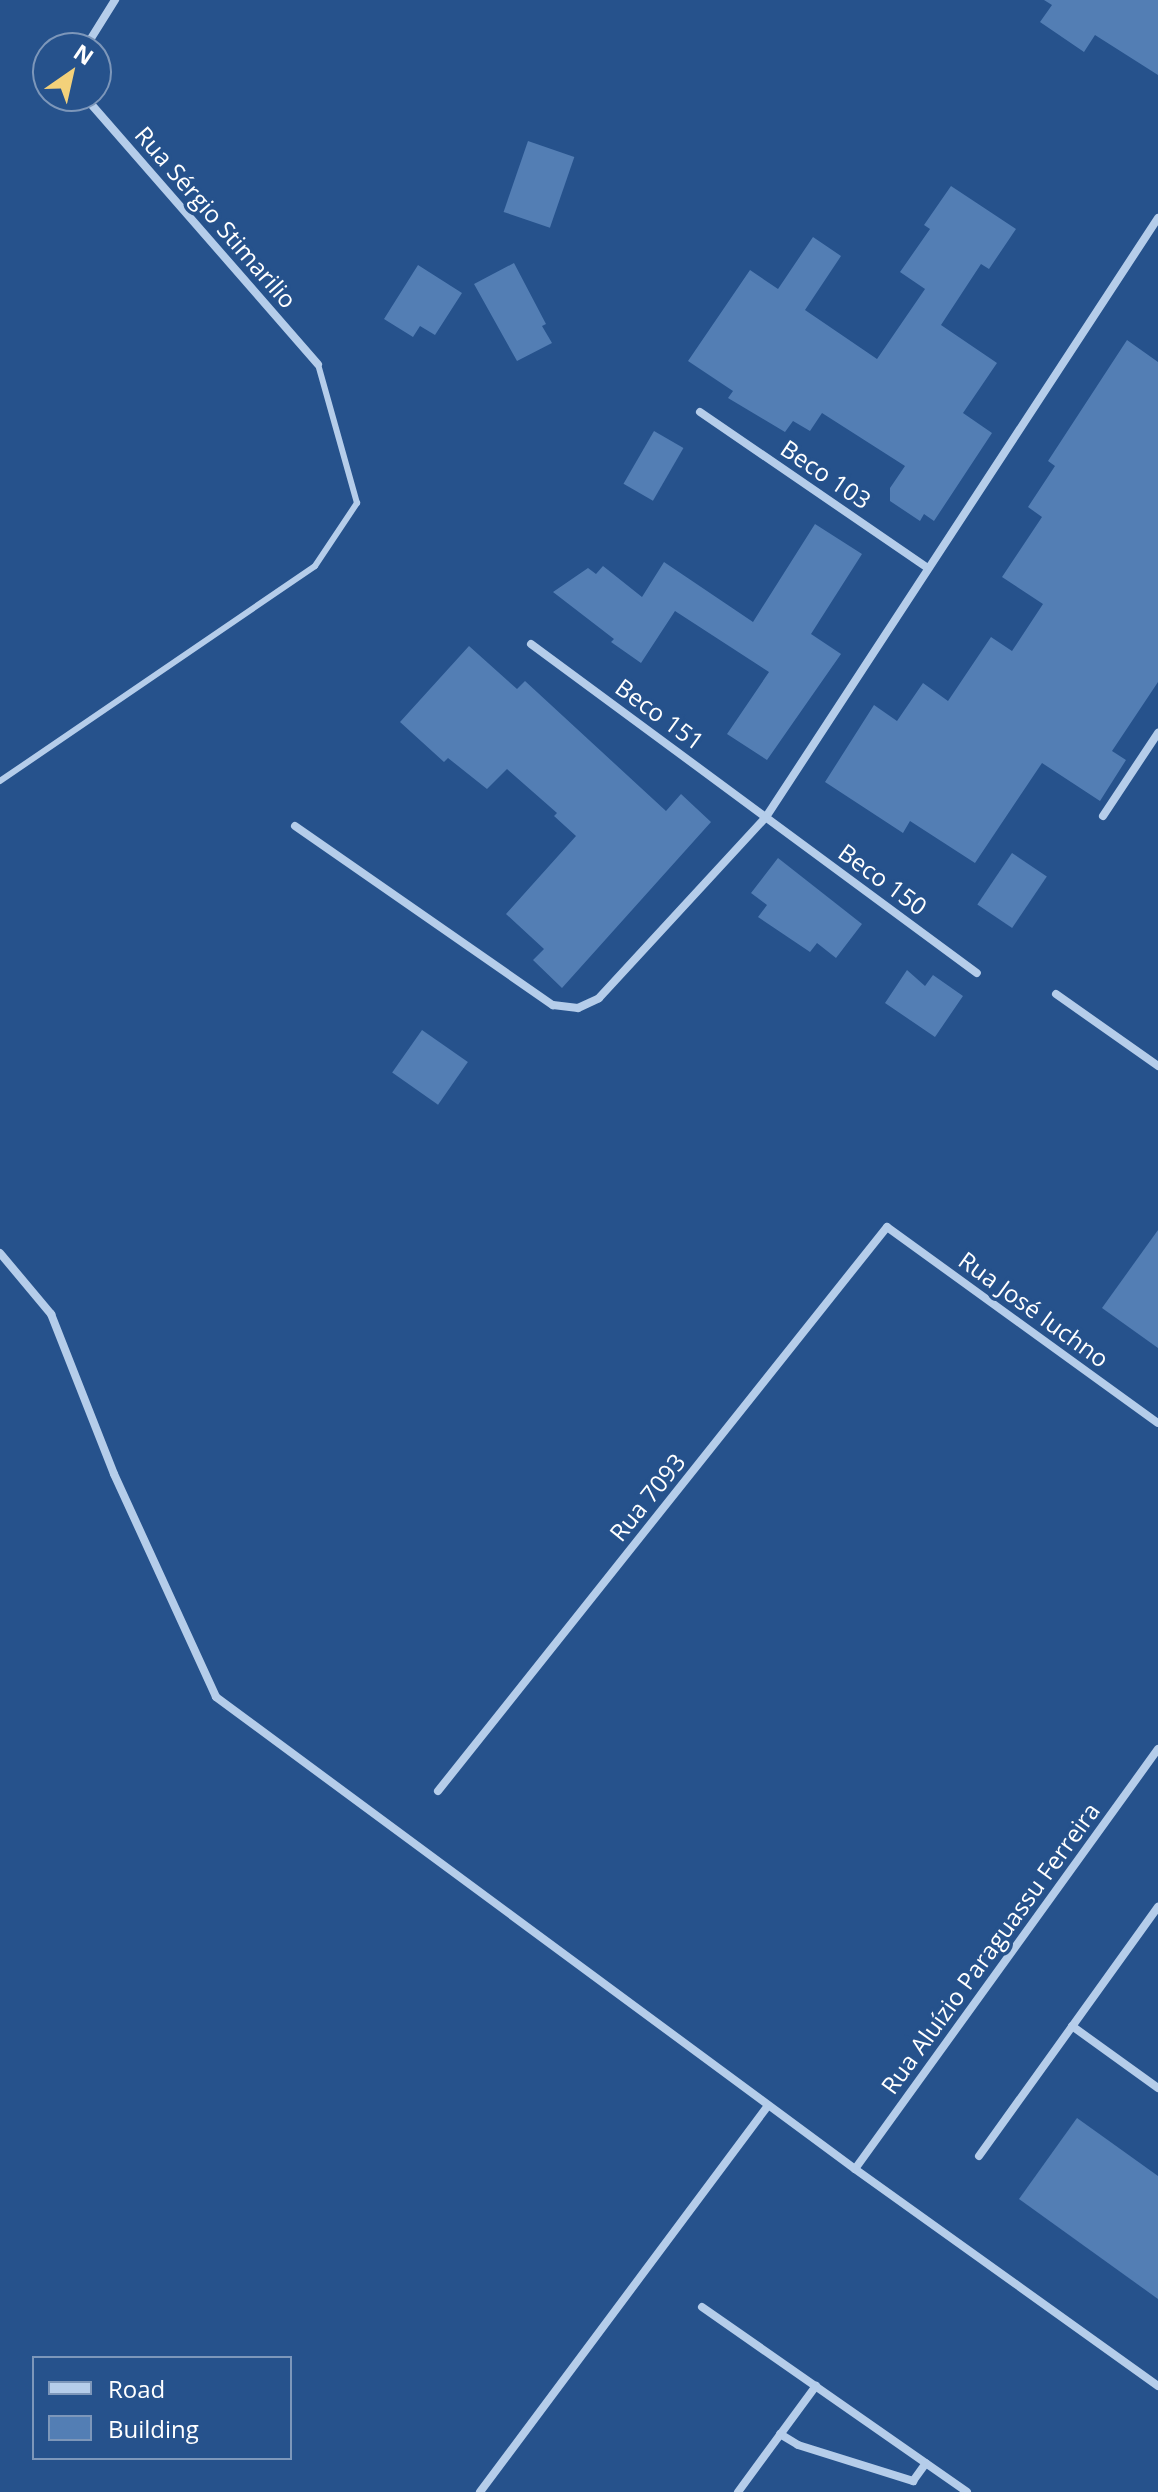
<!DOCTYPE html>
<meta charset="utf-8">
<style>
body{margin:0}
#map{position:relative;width:1158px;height:2492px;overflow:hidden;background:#26528c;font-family:"Open Sans",sans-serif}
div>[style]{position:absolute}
.building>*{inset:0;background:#537eb4;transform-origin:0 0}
.service>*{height:6px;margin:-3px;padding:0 3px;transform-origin:3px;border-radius:3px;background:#b5cdea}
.minor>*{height:8px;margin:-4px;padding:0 4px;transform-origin:4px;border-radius:4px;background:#b5cdea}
span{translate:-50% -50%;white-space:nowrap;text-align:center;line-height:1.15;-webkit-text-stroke:7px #26528c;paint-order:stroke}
.street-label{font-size:24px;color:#fff}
.legend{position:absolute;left:32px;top:2356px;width:260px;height:104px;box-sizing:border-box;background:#26528c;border:2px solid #7d97ba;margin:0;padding:10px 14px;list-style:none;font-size:24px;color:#fff}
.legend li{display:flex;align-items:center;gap:16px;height:40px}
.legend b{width:40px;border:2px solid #7d97ba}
.north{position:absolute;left:32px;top:32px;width:80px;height:80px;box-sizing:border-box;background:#26528c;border:2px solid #7d97ba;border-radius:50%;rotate:34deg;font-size:22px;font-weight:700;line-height:32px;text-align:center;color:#fff}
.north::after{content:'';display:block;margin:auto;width:28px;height:36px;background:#f3d17a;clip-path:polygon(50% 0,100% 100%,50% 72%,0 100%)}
</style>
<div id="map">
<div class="building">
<i style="clip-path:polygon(1044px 0,1158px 0,1158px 75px,1095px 35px,1084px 52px,1040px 22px,1052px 5px)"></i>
<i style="left:528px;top:141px;width:49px;height:75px;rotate:19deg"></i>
<i style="clip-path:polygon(951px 186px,1016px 229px,989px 269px,981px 264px,941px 325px,997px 363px,963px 413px,992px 433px,934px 521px,924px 514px,920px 521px,890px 501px,890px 488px,905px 466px,822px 413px,810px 431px,793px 421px,785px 432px,728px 398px,733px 391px,688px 361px,750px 270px,778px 289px,813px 237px,841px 256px,805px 310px,877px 359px,925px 289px,900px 272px,930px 229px,924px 225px)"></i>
<i style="clip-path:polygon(514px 263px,546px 324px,542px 326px,552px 343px,517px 361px,474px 284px)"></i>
<i style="clip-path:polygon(418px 265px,462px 293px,435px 335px,420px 326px,413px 337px,384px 319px)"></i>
<i style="clip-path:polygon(1127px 340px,1158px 362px,1158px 682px,1112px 751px,1126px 760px,1100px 801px,1042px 763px,975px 863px,910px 821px,903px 833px,825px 782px,874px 705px,897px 721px,923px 683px,948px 701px,991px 637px,1012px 651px,1043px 604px,1002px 577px,1042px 517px,1028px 507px,1055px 466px,1048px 461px)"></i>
<i style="left:654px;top:431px;width:34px;height:61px;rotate:30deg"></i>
<i style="clip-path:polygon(815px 524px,862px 554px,811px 634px,841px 654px,767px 760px,727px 734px,769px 672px,675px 611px,641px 663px,611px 642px,614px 639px,553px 592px,588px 568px,596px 574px,603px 566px,642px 597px,664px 562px,753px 622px)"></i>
<i style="clip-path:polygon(469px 646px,517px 689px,525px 681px,666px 811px,681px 794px,711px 822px,562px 988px,533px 960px,544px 949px,506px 914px,576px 836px,554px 816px,557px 813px,507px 769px,487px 789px,448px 758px,444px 762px,400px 722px)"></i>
<i style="left:1012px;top:853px;width:42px;height:62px;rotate:34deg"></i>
<i style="clip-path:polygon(778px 858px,862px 924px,836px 958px,817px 943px,810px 952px,758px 917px,767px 905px,751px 893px)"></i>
<i style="clip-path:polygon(907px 970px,925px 986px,933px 975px,963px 996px,935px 1037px,885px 1003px)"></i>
<i style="left:422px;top:1030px;width:56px;height:52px;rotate:35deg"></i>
<i style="clip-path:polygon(1158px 1230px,1158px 1348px,1102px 1308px)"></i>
<i style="clip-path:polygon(1077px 2118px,1158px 2176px,1158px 2299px,1019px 2199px)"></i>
</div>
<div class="service">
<i style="left:0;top:781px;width:381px;rotate:-34.3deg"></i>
<i style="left:315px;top:566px;width:76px;rotate:-56.3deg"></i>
<i style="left:357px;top:503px;width:144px;rotate:-105.7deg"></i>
</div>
<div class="minor">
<i style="left:85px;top:48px;width:57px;rotate:-58deg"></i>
<i style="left:84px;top:96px;width:356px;rotate:48.9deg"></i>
<i style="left:700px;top:412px;width:276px;rotate:34.4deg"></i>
<i style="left:531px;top:644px;width:554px;rotate:36.42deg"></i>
<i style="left:1103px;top:816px;width:100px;rotate:-56.5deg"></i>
<i style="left:295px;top:826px;width:314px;rotate:34.8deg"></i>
<i style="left:553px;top:1005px;width:25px;rotate:7deg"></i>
<i style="left:578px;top:1008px;width:23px;rotate:-25deg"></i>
<i style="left:599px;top:998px;width:246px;rotate:-47.3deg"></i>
<i style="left:766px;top:817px;width:716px;rotate:-56.8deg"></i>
<i style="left:1056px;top:994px;width:125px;rotate:35.2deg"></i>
<i style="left:0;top:1253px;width:80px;rotate:50.1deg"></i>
<i style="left:51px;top:1314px;width:172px;rotate:68.5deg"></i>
<i style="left:114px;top:1474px;width:245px;rotate:65.4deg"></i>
<i style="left:216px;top:1697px;width:794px;rotate:36.45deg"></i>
<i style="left:855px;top:2169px;width:373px;rotate:35.6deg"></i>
<i style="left:438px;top:1791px;width:721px;rotate:-51.48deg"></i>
<i style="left:887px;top:1227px;width:334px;rotate:35.9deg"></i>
<i style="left:1072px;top:2026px;width:106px;rotate:35.8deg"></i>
<i style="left:979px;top:2156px;width:307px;rotate:-54.3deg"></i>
<i style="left:855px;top:2169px;width:518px;rotate:-54.19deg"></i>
<i style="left:702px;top:2307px;width:323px;rotate:34.9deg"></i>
<i style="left:780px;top:2434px;width:21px;rotate:31deg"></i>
<i style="left:798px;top:2445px;width:121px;rotate:17.4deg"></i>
<i style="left:913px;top:2481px;width:22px;rotate:-54deg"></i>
<i style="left:480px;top:2492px;width:482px;rotate:-53.3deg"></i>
<i style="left:738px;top:2492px;width:132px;rotate:-53.7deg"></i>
</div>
<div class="street-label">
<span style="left:216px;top:217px;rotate:49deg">Rua Sérgio Stimarilio</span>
<span style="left:826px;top:474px;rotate:34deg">Beco 103</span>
<span style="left:660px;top:714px;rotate:36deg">Beco 151</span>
<span style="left:883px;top:879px;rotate:36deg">Beco 150</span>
<span style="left:1034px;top:1309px;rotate:36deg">Rua José Iuchno</span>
<span style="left:647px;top:1497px;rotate:-51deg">Rua 7093</span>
<span style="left:990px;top:1948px;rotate:-54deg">Rua Aluízio Paraguassu Ferreira</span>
</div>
<ul class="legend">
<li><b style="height:10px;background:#b5cdea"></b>Road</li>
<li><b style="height:22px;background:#537eb4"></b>Building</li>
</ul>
<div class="north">N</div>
</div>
